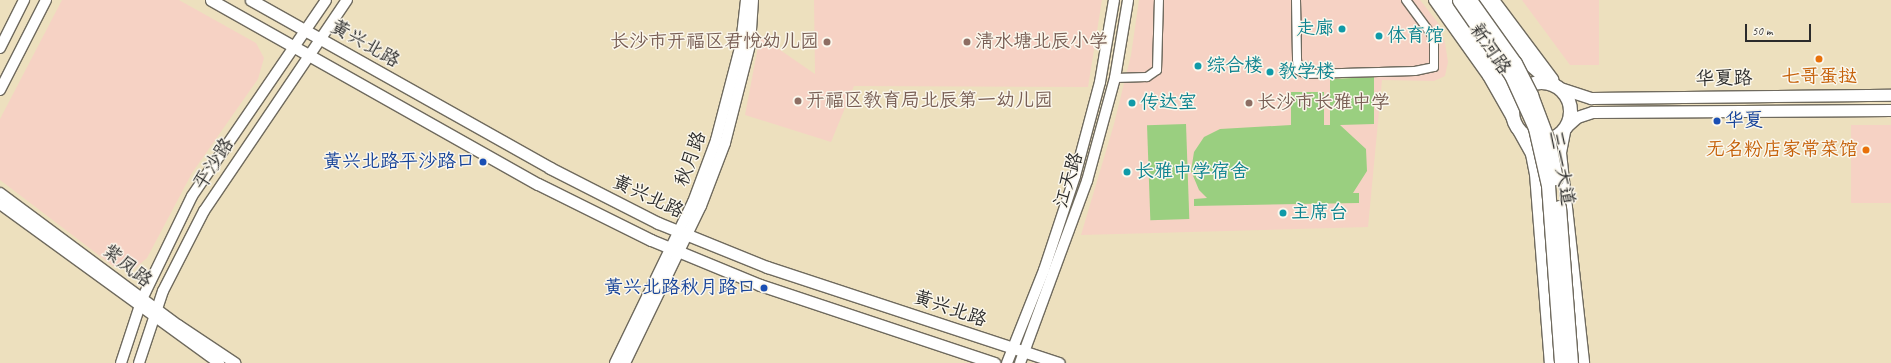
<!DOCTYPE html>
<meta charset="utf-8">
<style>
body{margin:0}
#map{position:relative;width:1891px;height:363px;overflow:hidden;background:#ede0be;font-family:Caveat,"LXGW WenKai TC",sans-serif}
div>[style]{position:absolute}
.built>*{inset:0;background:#f6d2c4;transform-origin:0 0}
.green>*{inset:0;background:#9acf80;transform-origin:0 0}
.roads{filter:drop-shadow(1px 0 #6f6a5e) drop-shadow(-1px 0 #6f6a5e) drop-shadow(0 1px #6f6a5e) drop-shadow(0 -1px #6f6a5e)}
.minor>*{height:8px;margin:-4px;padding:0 4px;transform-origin:4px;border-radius:4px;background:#fff}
.tertiary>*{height:10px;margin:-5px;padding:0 5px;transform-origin:5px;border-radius:5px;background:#fff}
.secondary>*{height:11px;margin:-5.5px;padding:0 5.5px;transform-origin:5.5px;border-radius:5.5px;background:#fff}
.primary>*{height:13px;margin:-6.5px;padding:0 6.5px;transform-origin:6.5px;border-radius:6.5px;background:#fff}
.primary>.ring{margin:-6.5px;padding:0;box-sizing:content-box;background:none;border:13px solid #fff;border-radius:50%}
.trunk>*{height:13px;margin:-6.5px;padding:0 6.5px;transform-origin:6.5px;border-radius:6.5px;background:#fff}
.bridges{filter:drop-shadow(1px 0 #6f6a5e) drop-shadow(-1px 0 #6f6a5e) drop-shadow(0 1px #6f6a5e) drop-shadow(0 -1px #6f6a5e)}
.trunk-bridge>*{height:13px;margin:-6.5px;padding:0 6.5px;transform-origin:6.5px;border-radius:6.5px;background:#fff}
.dots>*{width:11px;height:11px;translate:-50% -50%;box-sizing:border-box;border:2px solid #fbf7ec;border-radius:50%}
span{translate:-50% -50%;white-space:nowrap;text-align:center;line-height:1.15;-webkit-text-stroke:3px #fbf7ec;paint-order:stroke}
.culture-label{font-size:19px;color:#0d838f}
.right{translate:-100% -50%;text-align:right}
.left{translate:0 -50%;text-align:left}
.education-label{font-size:19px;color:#785e54}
.street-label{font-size:19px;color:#2b2b2b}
.food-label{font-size:19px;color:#c56008}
.transit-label{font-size:19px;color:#164399}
.scale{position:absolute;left:1745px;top:24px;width:66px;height:18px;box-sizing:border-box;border:2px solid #2b2b2b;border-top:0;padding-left:5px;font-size:12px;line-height:14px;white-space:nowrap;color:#2b2b2b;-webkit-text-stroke:3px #fbf7ec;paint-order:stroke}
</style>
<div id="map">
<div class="built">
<i style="clip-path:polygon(62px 0,179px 0,256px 43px,264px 58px,258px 79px,192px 173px,147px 258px,134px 269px,113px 266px,0 180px,0 119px)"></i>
<i style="clip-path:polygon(814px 0,1102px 0,1088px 87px,854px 86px,831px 142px,745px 115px,760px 36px,815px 74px)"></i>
<i style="clip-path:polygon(1139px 0,1420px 0,1439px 24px,1445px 43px,1448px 62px,1445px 76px,1434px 81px,1382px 80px,1368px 227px,1081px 235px,1114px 124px,1131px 55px)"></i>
<i style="clip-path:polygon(1522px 0,1599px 0,1599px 65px,1570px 65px)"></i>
<i style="left:1851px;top:125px;width:40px;height:78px"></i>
</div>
<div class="green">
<i style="clip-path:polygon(1374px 77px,1374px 124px,1340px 125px,1366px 149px,1367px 171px,1353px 193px,1359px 193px,1359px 203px,1194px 206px,1194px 199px,1207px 198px,1199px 190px,1191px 171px,1194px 152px,1204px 137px,1220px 129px,1291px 125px,1291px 92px,1324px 92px,1324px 125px,1330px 125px,1330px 79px)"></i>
<i style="left:1186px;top:124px;width:95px;height:39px;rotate:88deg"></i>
</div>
<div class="roads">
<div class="minor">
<i style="left:1296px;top:0;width:59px;rotate:89deg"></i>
<i style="left:1297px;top:59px;width:11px;rotate:85deg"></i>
<i style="left:1298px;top:70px;width:9px;rotate:27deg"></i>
<i style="left:1306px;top:74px;width:109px;rotate:-1.6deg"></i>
<i style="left:1415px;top:71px;width:19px;rotate:-12deg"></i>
<i style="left:1434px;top:67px;width:29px;rotate:-90deg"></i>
<i style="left:1434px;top:38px;width:47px;rotate:-126.4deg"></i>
<i style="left:1115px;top:78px;width:32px;rotate:-2deg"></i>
<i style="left:1147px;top:77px;width:12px;rotate:-35deg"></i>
<i style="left:1157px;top:70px;width:70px;rotate:-88.4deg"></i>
</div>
<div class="tertiary">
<i style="left:1434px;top:0;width:93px;rotate:54.6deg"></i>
<i style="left:1488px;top:76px;width:51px;rotate:60.4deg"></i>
<i style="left:1494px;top:0;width:99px;rotate:53.2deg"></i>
<i style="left:0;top:48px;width:54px;rotate:-63.4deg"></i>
<i style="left:0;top:90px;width:101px;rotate:-62.9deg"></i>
<i style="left:1516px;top:127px;width:31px;rotate:61deg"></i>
<i style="left:1531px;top:154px;width:20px;rotate:79deg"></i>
<i style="left:1535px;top:174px;width:190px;rotate:85.5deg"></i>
<i style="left:1566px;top:127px;width:26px;rotate:101deg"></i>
<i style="left:1561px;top:153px;width:211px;rotate:83.7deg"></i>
<i style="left:0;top:193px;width:222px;rotate:36.6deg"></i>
<i style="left:178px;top:325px;width:69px;rotate:33.7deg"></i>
<i style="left:0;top:204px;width:271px;rotate:36deg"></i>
<i style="left:121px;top:363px;width:67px;rotate:-71.8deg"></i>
<i style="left:142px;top:299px;width:114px;rotate:-64.1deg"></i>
<i style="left:192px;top:196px;width:237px;rotate:-55.6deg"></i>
<i style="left:139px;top:363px;width:76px;rotate:-71.6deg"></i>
<i style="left:163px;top:291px;width:90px;rotate:-62.9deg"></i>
<i style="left:204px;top:211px;width:255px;rotate:-55.9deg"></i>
<i style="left:615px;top:363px;width:179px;rotate:-64.2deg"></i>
<i style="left:693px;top:202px;width:66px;rotate:-69.6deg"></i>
<i style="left:716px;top:140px;width:99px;rotate:-75.4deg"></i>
<i style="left:741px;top:44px;width:44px;rotate:-83.5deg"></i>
<i style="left:625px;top:363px;width:174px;rotate:-64.2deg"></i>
<i style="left:701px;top:206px;width:67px;rotate:-69.1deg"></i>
<i style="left:725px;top:143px;width:101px;rotate:-75.7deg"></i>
<i style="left:750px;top:45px;width:45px;rotate:-86.2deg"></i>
<i style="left:1007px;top:363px;width:100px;rotate:-68.3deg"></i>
<i style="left:1044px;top:270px;width:99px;rotate:-71.7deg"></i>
<i style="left:1075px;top:176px;width:97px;rotate:-75.1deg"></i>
<i style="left:1100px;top:82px;width:83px;rotate:-80.3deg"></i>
<i style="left:1020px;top:363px;width:194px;rotate:-69.8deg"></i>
<i style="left:1087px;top:181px;width:107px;rotate:-74.8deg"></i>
<i style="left:1115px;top:78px;width:79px;rotate:-80.5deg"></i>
</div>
<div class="secondary">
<i style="left:211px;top:0;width:375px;rotate:29.4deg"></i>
<i style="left:538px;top:184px;width:126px;rotate:26.4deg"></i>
<i style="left:651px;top:240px;width:118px;rotate:22.4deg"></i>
<i style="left:760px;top:285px;width:247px;rotate:18.4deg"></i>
<i style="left:251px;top:0;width:343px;rotate:29.3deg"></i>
<i style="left:550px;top:168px;width:121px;rotate:27deg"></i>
<i style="left:658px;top:223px;width:118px;rotate:22deg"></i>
<i style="left:767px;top:267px;width:307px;rotate:18.2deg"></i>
<i style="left:1560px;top:88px;width:33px;rotate:18deg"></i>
<i style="left:1591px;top:98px;width:300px;rotate:-0.6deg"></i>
<i style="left:1566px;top:127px;width:15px;rotate:-42deg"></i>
<i style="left:1577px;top:117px;width:16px;rotate:-18deg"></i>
<i style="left:1592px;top:112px;width:299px;rotate:-0.4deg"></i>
</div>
<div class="primary">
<i class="ring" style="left:1512px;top:82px;width:45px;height:45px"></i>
</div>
<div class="trunk">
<i style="left:1445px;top:0;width:93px;rotate:55.5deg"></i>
<i style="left:1498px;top:77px;width:37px;rotate:70deg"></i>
<i style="left:1483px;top:0;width:78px;rotate:53.9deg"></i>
<i style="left:1529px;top:63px;width:32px;rotate:41deg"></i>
</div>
</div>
<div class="bridges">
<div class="trunk-bridge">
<i style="left:1459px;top:0;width:91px;rotate:55.3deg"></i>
<i style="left:1511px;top:75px;width:58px;rotate:65.6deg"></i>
<i style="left:1535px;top:128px;width:58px;rotate:77.2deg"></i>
<i style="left:1548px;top:185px;width:178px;rotate:85.8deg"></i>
<i style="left:1470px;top:0;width:77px;rotate:54.5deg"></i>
<i style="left:1515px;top:63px;width:36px;rotate:63deg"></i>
<i style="left:1531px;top:95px;width:51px;rotate:69.4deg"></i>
<i style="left:1549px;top:143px;width:36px;rotate:79deg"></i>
<i style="left:1559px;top:207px;width:156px;rotate:85.6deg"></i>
</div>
</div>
<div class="dots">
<i style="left:1342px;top:29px;background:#0f9aa8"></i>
<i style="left:1379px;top:36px;background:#0f9aa8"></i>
<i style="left:827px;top:42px;background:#8d6e63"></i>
<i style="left:967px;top:42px;background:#8d6e63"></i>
<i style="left:1819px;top:59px;background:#e8710a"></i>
<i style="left:1198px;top:66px;background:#0f9aa8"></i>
<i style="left:1270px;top:72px;background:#0f9aa8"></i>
<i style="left:798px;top:101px;background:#8d6e63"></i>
<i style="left:1132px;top:103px;background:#0f9aa8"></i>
<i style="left:1249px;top:103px;background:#8d6e63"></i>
<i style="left:1717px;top:121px;background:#1a4fb4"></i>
<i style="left:1866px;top:150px;background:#e8710a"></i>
<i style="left:483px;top:162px;background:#1a4fb4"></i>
<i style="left:1127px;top:172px;background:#0f9aa8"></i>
<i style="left:1283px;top:213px;background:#0f9aa8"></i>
<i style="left:764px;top:288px;background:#1a4fb4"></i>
</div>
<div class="culture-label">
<span class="right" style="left:1334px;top:29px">走廊</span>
<span class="left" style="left:1387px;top:36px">体育馆</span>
<span class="left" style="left:1206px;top:66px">综合楼</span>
<span class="left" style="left:1278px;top:72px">教学楼</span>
<span class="left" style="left:1140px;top:103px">传达室</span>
<span class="left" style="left:1135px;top:172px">长雅中学宿舍</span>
<span class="left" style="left:1291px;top:213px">主席台</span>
</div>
<div class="education-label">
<span class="right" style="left:819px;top:42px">长沙市开福区君悦幼儿园</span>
<span class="left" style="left:975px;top:42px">清水塘北辰小学</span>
<span class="left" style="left:806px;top:101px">开福区教育局北辰第一幼儿园</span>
<span class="left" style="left:1257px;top:103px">长沙市长雅中学</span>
</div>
<div class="street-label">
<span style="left:365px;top:44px;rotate:30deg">黄兴北路</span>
<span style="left:1490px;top:49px;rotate:56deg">新河路</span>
<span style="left:1724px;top:79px;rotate:-1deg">华夏路</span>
<span style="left:691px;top:159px;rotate:-70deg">秋月路</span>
<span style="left:214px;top:164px;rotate:-57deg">平沙路</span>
<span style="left:1561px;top:168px;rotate:80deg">三一大道</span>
<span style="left:1069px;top:180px;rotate:-73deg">江天路</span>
<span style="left:648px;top:197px;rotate:25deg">黄兴北路</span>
<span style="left:127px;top:266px;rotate:38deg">紫凤路</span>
<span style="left:950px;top:309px;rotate:19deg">黄兴北路</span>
</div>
<div class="food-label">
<span style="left:1819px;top:77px">七哥蛋挞</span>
<span class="right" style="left:1858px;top:150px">无名粉店家常菜馆</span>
</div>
<div class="transit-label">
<span class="left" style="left:1725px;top:121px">华夏</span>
<span class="right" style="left:475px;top:162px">黄兴北路平沙路口</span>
<span class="right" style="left:756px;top:288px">黄兴北路秋月路口</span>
</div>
<div class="scale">50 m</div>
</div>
